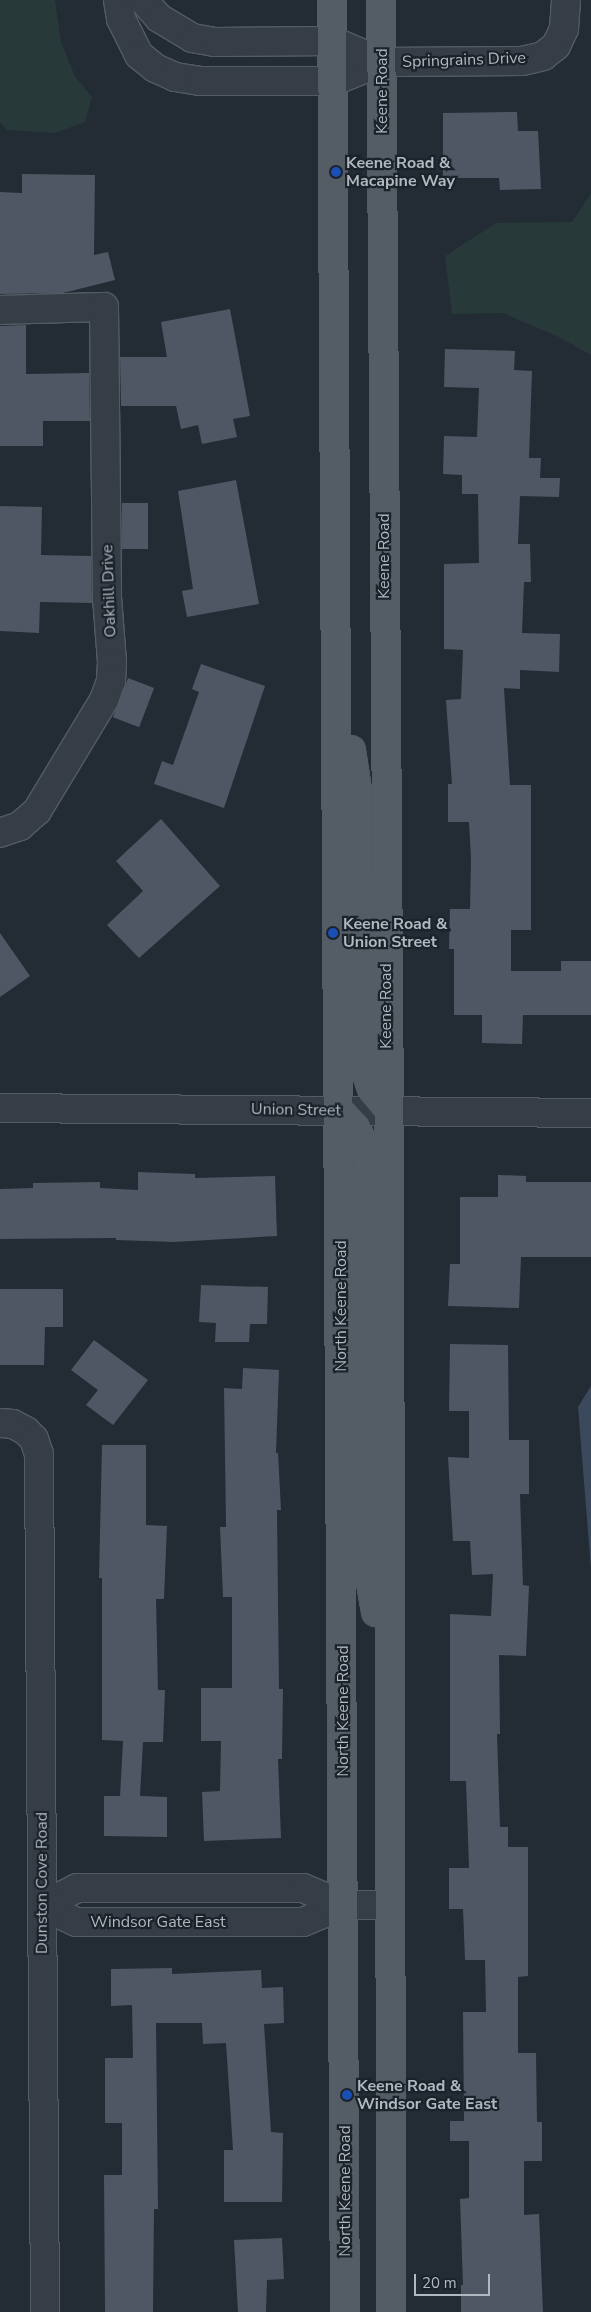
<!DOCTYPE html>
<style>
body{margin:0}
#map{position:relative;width:591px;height:2312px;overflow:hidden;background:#232b35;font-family:"Nunito Sans",sans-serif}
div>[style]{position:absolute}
.green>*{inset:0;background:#273938}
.water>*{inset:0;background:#3a4a5c}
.building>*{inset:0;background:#4e5763;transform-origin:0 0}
.roads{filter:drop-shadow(1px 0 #535b63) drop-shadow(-1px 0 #535b63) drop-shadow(0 1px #535b63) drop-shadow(0 -1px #535b63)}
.minor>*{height:28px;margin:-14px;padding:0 14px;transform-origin:14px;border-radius:14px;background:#363d46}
.major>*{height:28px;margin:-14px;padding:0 14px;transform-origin:14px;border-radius:14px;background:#545c66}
.dots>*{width:14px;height:14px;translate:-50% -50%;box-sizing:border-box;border:2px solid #1b222a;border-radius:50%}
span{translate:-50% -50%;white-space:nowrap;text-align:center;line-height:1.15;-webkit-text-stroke:4.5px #1b222a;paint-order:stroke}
.street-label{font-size:16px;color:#b0b8c2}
.poi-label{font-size:16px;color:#b0b8c2;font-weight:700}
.left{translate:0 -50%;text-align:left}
.scale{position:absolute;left:414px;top:2274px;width:76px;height:22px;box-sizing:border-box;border:2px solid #b0b8c2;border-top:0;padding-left:6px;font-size:15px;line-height:18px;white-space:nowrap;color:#b0b8c2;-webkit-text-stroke:4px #1b222a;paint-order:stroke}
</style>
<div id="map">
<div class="green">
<i style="clip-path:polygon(0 0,55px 0,61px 42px,75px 76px,92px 97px,85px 122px,55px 133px,7px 130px,0 122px)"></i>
<i style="clip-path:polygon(591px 193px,591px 355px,561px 338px,503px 313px,452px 314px,445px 256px,496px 223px,572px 222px)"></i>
</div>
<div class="water">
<i style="clip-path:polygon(591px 1386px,591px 1569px,578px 1407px)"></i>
</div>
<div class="building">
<i style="clip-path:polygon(517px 112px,518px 131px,538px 131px,541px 189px,500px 190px,499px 178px,443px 178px,443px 113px)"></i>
<i style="clip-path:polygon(22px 174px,95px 175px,94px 255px,108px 252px,115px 280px,63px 293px,0 294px,0 192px,22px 193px)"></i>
<i style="clip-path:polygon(230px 309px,250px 416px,233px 419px,237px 437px,202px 444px,198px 425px,181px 429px,176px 406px,121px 406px,120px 357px,167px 357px,161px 322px)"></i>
<i style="clip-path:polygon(26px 325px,26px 374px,89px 373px,90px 421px,43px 421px,43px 446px,0 446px,0 326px)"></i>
<i style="clip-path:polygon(445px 349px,515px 351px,514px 370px,532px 371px,529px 458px,541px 458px,540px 478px,560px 478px,559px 497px,520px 496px,518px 544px,530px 544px,531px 582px,524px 582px,522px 633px,560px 634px,559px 672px,520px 670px,520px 689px,504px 688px,510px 785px,531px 785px,531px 930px,511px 930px,511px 971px,561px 971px,561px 961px,591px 961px,591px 1015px,523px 1015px,522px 1044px,482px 1043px,482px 1015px,454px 1015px,454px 949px,449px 949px,450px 909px,470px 909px,471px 859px,469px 822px,448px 822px,448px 784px,452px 784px,446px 700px,461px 699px,463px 650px,444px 649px,444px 564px,479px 563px,478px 494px,462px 494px,462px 475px,443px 474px,444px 436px,477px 437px,479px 388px,444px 387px)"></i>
<i style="clip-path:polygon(236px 480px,259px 604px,187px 617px,182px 591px,193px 589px,178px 491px)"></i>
<i style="left:122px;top:503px;width:26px;height:46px"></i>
<i style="clip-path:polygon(0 506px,42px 507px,41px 555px,91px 556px,92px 603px,40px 602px,39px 633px,0 631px)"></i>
<i style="clip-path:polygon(201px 664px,265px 686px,224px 808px,154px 784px,162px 761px,173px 765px,199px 692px,192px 689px)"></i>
<i style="left:128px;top:678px;width:28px;height:42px;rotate:21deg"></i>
<i style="clip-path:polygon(161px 819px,220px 886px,139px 958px,107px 925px,143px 891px,116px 861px)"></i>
<i style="clip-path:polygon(0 933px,30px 976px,0 997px)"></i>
<i style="clip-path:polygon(138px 1172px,195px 1174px,195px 1178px,275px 1176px,277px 1236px,174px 1242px,116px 1240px,116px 1238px,0 1239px,0 1189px,33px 1188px,33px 1183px,100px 1182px,100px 1188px,138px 1190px)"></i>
<i style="clip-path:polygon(498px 1175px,526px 1176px,526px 1182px,591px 1182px,591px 1257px,521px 1257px,519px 1308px,448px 1306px,450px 1264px,460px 1264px,460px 1197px,498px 1197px)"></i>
<i style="clip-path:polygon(201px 1285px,268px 1287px,267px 1324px,250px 1324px,249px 1342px,215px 1342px,216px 1323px,199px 1322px)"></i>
<i style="clip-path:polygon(0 1289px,63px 1289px,63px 1327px,45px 1327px,44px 1365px,0 1365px)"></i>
<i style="clip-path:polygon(94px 1340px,148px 1380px,113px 1425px,86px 1405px,98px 1390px,71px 1370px)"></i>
<i style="clip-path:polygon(450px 1344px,508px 1345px,509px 1440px,529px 1440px,529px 1494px,520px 1494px,523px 1585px,529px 1586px,526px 1656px,499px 1655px,500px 1734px,497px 1734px,500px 1827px,508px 1827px,508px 1847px,528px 1847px,528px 1976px,518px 1977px,518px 2053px,536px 2053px,537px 2122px,542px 2122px,542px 2161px,524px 2161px,524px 2215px,539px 2214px,543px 2312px,461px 2312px,461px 2285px,463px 2285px,460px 2199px,469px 2198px,469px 2141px,450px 2141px,450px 2121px,464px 2121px,463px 2012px,486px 2012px,485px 1960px,465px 1960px,463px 1909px,449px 1909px,449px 1868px,469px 1868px,466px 1781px,450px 1781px,450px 1614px,491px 1616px,493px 1574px,472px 1575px,470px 1541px,453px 1541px,448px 1457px,469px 1458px,469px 1411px,449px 1411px)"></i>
<i style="clip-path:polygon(243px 1368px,279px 1370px,276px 1453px,278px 1453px,281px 1510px,277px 1510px,279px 1689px,283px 1689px,282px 1759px,278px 1759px,281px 1838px,204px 1841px,202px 1792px,220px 1791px,221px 1741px,201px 1741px,201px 1688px,232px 1688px,232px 1597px,223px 1597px,220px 1527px,226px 1527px,224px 1388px,242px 1389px)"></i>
<i style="clip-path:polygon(102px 1445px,146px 1445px,146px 1525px,167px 1526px,164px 1599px,156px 1599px,158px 1690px,165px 1690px,163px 1742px,143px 1742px,140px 1796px,167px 1797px,167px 1837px,104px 1836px,104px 1796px,120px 1796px,123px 1741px,102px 1740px,102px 1578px,99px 1578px)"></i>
<i style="clip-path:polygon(172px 1968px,172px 1974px,261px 1970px,262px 1988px,283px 1987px,284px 2023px,264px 2024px,271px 2132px,283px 2133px,282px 2202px,224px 2202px,224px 2150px,233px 2150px,226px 2043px,203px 2044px,202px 2023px,156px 2023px,158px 2209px,154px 2209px,153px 2312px,105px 2312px,104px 2175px,122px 2175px,122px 2123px,105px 2123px,105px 2058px,133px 2058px,132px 2005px,111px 2006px,111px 1969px)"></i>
<i style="clip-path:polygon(282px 2238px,284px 2279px,267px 2280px,266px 2312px,238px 2312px,234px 2240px)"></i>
</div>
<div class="roads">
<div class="minor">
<i style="left:118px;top:0;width:19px;rotate:81deg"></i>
<i style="left:121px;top:19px;width:40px;rotate:63.4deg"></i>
<i style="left:139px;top:55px;width:21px;rotate:39deg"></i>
<i style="left:155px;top:68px;width:22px;rotate:24deg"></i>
<i style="left:175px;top:77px;width:25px;rotate:9deg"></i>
<i style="left:200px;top:81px;width:134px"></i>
<i style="left:334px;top:81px;width:52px;rotate:-21.6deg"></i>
<i style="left:382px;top:62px;width:140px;rotate:-0.4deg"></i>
<i style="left:522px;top:61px;width:22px;rotate:-13deg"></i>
<i style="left:543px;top:56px;width:16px;rotate:-38deg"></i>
<i style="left:556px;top:46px;width:19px;rotate:-65deg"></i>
<i style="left:564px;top:29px;width:29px;rotate:-86deg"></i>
<i style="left:143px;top:0;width:24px;rotate:48deg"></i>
<i style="left:159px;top:18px;width:39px;rotate:31deg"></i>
<i style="left:192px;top:38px;width:22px;rotate:10deg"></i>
<i style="left:214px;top:42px;width:119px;rotate:-0.5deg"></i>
<i style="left:333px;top:41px;width:53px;rotate:23.2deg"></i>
<i style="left:0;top:310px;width:104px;rotate:-1.7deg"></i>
<i style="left:104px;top:307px;width:290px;rotate:89.4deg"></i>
<i style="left:107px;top:597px;width:65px;rotate:85.6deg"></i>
<i style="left:112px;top:662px;width:19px;rotate:93deg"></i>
<i style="left:111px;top:681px;width:20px;rotate:110deg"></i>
<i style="left:104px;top:700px;width:130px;rotate:121.1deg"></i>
<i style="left:37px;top:811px;width:23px;rotate:139deg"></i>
<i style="left:20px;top:826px;width:21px;rotate:161deg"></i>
<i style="left:0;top:1108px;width:591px;rotate:0.48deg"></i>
<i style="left:0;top:1423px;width:13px;rotate:4deg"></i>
<i style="left:13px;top:1424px;width:15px;rotate:28deg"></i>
<i style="left:26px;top:1431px;width:11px;rotate:45deg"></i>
<i style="left:34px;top:1439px;width:16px;rotate:72deg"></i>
<i style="left:39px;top:1454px;width:858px;rotate:89.6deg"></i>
<i style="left:42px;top:1906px;width:38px;rotate:25deg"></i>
<i style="left:77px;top:1922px;width:226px"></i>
<i style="left:303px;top:1922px;width:44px;rotate:-22.5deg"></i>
<i style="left:344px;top:1905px;width:45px"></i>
<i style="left:42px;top:1906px;width:39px;rotate:-27deg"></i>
<i style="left:77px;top:1888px;width:226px"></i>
<i style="left:303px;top:1888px;width:44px;rotate:22.5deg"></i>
</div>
<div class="major">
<i style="left:332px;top:0;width:2312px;rotate:89.68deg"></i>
<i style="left:381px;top:0;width:1111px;rotate:89.59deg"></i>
<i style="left:389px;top:1111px;width:1201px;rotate:89.9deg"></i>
<i style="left:351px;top:750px;width:40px;rotate:81.5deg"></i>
<i style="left:357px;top:790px;width:264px;rotate:89.3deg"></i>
<i style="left:360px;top:1054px;width:40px;rotate:71.1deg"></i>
<i style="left:373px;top:1092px;width:25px;rotate:50deg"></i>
<i style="left:340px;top:1110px;width:23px;rotate:47deg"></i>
<i style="left:356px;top:1127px;width:25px;rotate:69deg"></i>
<i style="left:365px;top:1150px;width:18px;rotate:81deg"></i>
<i style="left:368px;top:1168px;width:398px;rotate:90deg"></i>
<i style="left:368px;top:1566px;width:47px;rotate:80.1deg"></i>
</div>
</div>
<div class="dots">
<i style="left:336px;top:172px;background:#1a4fb4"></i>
<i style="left:333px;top:933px;background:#1a4fb4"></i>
<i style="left:347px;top:2095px;background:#1a4fb4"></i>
</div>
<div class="street-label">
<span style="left:464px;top:60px;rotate:-2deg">Springrains Drive</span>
<span style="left:382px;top:91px;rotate:-90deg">Keene Road</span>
<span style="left:384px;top:556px;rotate:-90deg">Keene Road</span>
<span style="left:109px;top:591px;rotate:-92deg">Oakhill Drive</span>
<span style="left:386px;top:1006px;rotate:-90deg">Keene Road</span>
<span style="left:296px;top:1110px;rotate:1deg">Union Street</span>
<span style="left:341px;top:1306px;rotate:-90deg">North Keene Road</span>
<span style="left:343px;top:1711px;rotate:-90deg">North Keene Road</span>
<span style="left:42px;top:1883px;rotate:-90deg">Dunston Cove Road</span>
<span style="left:158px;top:1922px">Windsor Gate East</span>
<span style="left:345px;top:2191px;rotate:-90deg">North Keene Road</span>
</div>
<div class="poi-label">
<span class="left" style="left:346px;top:172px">Keene Road &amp;<br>Macapine Way</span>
<span class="left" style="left:343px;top:933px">Keene Road &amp;<br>Union Street</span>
<span class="left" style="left:357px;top:2095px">Keene Road &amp;<br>Windsor Gate East</span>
</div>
<div class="scale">20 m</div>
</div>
